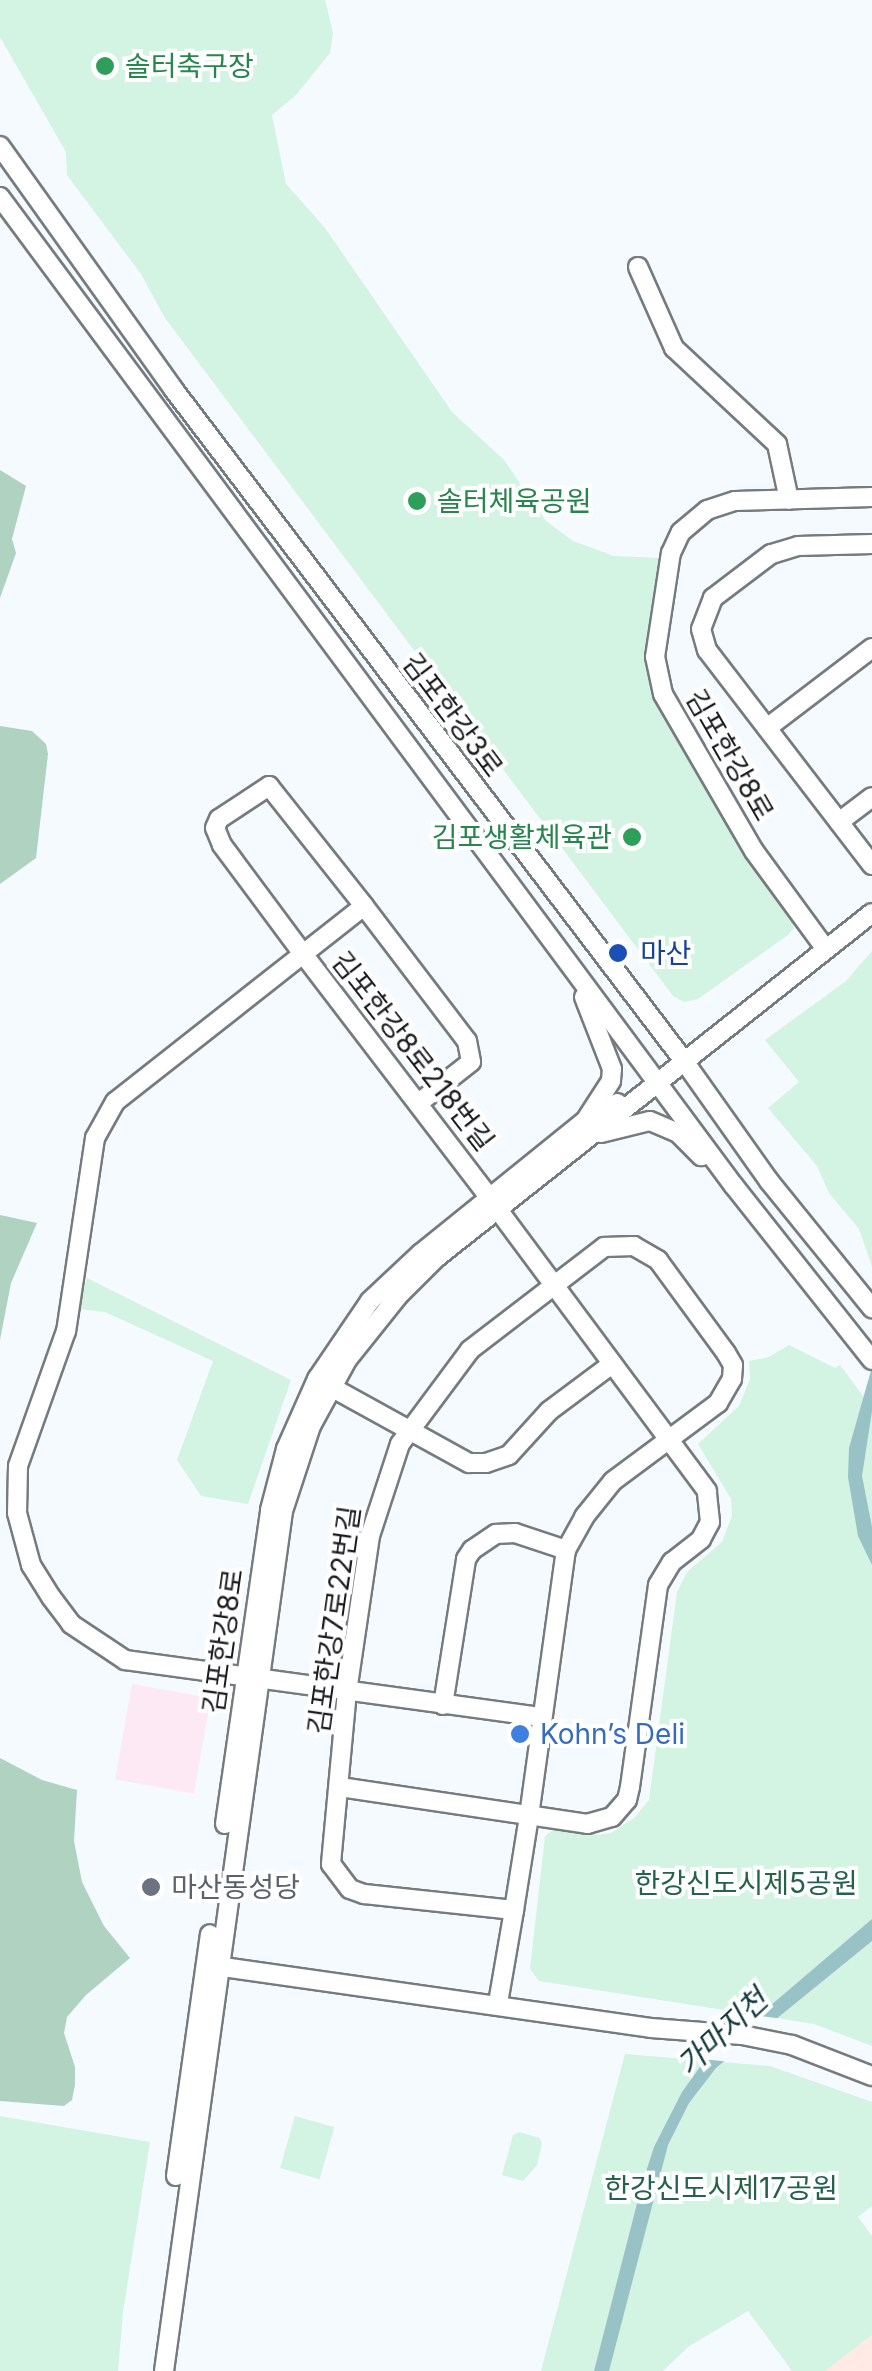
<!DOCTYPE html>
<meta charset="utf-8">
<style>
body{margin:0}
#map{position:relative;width:872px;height:2371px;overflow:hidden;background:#f5fafe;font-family:Inter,"Noto Sans KR",sans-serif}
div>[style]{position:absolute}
.commercial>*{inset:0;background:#fce9f3;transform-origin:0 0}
.education>*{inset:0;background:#ffeae5}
.green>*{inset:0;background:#d3f3e3;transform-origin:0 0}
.forest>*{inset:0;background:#afd2c1}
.water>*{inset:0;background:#98c2c6}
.pier>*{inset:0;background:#f5fafe}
.roads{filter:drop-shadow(2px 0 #767b7f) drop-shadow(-2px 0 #767b7f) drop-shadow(0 2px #767b7f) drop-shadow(0 -2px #767b7f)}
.minor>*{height:18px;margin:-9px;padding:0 9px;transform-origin:9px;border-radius:9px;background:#fff}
.dots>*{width:28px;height:28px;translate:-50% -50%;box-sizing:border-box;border:5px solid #fff;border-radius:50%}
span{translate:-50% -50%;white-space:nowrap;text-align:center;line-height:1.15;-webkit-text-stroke:8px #fff;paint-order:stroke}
.leisure-label{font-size:28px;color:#27864d}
.left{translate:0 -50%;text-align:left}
.right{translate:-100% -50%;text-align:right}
.street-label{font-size:28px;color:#191b1d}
.transit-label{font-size:28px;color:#164399}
.shop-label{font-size:28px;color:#366cbe}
.park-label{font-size:28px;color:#25624a}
.worship-label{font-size:28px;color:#5b616d}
.water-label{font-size:30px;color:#10393d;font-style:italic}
</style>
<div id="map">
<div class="commercial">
<i style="left:132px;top:1684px;width:80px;height:97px;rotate:10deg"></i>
</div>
<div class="education">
<i style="clip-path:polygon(872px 2335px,872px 2371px,825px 2371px)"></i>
</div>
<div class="green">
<i style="clip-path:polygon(0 0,325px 0,333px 33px,330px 53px,296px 95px,272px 115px,286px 184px,325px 228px,452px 412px,504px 460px,546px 521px,573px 541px,614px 556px,661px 558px,647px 657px,652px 686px,745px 850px,791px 918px,794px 928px,788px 935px,698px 999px,684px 1002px,673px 996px,165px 318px,141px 274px,67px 175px,66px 152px,0 37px)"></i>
<i style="clip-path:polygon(872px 951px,872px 1267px,859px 1229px,829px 1193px,817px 1166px,768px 1108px,799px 1082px,765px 1040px,846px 981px)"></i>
<i style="clip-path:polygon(87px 1278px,291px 1380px,248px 1504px,201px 1496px,177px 1460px,213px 1361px,105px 1312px,79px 1309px)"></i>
<i style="clip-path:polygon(789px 1345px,835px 1368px,840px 1365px,872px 1408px,872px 2046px,814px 2024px,539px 1981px,530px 1969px,545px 1836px,556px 1828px,598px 1835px,611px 1833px,634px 1818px,649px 1800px,677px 1592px,687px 1572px,722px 1542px,732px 1516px,731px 1499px,698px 1444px,739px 1406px,750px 1379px,749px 1361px,769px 1357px)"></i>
<i style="clip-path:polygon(625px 2054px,770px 2066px,872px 2102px,872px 2206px,858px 2217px,872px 2236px,872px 2335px,825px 2371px,792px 2371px,748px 2311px,688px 2347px,663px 2371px,541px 2371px)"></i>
<i style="clip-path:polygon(0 2116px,150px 2142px,123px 2312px,118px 2371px,0 2371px)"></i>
<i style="left:295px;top:2116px;width:41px;height:54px;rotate:16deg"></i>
<i style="clip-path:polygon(519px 2132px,540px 2138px,542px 2144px,537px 2165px,523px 2181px,502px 2175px,513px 2135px)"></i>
</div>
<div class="forest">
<i style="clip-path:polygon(0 470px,26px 486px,12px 539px,16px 553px,0 598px)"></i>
<i style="clip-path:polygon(0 726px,32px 731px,46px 744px,48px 754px,36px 858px,0 884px)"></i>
<i style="clip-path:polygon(0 1215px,37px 1223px,11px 1283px,0 1340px)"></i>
<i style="clip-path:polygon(0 1758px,42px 1780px,77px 1790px,74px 1841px,82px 1882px,104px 1926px,130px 1958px,86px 1995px,67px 2017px,64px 2033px,75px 2067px,75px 2085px,72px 2100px,64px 2106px,0 2101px)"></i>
</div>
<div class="water">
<i style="clip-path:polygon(872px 1367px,872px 1411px,862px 1476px,872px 1527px,872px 1565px,858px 1536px,848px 1477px,849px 1448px)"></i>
<i style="clip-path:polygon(872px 1919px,872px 1941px,716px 2068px,689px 2103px,668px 2145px,609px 2371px,594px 2371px,642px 2184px,654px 2147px,682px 2092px,702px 2064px)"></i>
</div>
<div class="pier">
<i style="clip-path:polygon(753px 2015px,784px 2019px,732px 2062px,700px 2059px)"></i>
</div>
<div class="roads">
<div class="minor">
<i style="left:0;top:146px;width:300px;rotate:54.5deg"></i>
<i style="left:174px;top:390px;width:843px;rotate:52.76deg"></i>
<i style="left:684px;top:1061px;width:147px;rotate:54.7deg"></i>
<i style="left:769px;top:1181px;width:164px;rotate:51deg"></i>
<i style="left:0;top:197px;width:1232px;rotate:53.42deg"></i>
<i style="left:734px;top:1186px;width:222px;rotate:51.6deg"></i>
<i style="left:638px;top:267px;width:89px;rotate:66deg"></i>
<i style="left:674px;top:348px;width:141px;rotate:43deg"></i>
<i style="left:777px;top:444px;width:57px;rotate:77.9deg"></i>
<i style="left:872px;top:544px;width:74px;rotate:178.5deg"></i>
<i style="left:798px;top:546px;width:28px;rotate:163deg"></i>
<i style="left:771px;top:554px;width:73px;rotate:142.8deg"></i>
<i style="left:713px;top:598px;width:33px;rotate:111deg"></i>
<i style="left:701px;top:629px;width:22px;rotate:74deg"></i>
<i style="left:707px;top:650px;width:271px;rotate:52.5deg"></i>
<i style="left:767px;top:728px;width:132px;rotate:-37.3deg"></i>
<i style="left:839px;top:822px;width:41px;rotate:-37.1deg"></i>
<i style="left:364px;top:906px;width:78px;rotate:141.8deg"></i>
<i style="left:303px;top:954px;width:136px;rotate:-126.6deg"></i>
<i style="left:222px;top:845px;width:18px;rotate:-112deg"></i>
<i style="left:215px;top:828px;width:10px;rotate:-66deg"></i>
<i style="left:219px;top:819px;width:60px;rotate:-33.4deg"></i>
<i style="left:269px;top:786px;width:153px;rotate:51.6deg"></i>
<i style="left:364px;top:906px;width:170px;rotate:52.7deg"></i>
<i style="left:467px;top:1041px;width:21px;rotate:79deg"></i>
<i style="left:471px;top:1062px;width:65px;rotate:141.9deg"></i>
<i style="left:825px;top:948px;width:120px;rotate:-126.2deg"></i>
<i style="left:754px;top:851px;width:181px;rotate:-120.1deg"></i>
<i style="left:663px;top:694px;width:38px;rotate:-102deg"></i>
<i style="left:655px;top:657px;width:105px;rotate:-81.3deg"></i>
<i style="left:671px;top:553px;width:23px;rotate:-65deg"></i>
<i style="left:681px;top:532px;width:34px;rotate:-40deg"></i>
<i style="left:707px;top:510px;width:29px;rotate:-18deg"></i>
<i style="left:735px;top:501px;width:137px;rotate:-1.7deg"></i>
<i style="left:584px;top:997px;width:77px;rotate:68.7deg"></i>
<i style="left:612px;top:1069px;width:12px;rotate:95deg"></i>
<i style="left:611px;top:1081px;width:44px;rotate:123deg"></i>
<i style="left:601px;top:1133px;width:50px;rotate:-13.8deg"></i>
<i style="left:650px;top:1121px;width:30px;rotate:23deg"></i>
<i style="left:678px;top:1133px;width:33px;rotate:45deg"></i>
<i style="left:489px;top:1197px;width:306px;rotate:-127.4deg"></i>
<i style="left:303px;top:954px;width:239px;rotate:141.8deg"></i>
<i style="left:115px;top:1102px;width:41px;rotate:119.1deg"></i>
<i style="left:95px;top:1138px;width:195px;rotate:98.5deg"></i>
<i style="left:66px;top:1331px;width:143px;rotate:109.6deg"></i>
<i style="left:18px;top:1466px;width:47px;rotate:91.2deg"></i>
<i style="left:17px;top:1513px;width:54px;rotate:74.9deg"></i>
<i style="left:31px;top:1565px;width:38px;rotate:58deg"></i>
<i style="left:51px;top:1597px;width:34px;rotate:53deg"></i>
<i style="left:71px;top:1624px;width:65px;rotate:33.7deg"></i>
<i style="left:125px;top:1660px;width:419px;rotate:7.8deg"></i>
<i style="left:322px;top:1382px;width:168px;rotate:28.9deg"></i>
<i style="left:469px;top:1463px;width:17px"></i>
<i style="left:486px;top:1463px;width:24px;rotate:-19deg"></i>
<i style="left:509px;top:1455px;width:59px;rotate:-47.7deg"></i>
<i style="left:549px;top:1411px;width:79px;rotate:-36.7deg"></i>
<i style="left:443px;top:1705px;width:148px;rotate:-81deg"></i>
<i style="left:466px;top:1559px;width:11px;rotate:-56deg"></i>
<i style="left:472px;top:1550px;width:29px;rotate:-34deg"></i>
<i style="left:496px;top:1534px;width:19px;rotate:-3deg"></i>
<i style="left:515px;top:1533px;width:54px;rotate:18.4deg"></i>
<i style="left:340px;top:1787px;width:250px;rotate:8.5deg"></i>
<i style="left:587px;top:1824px;width:26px;rotate:-16deg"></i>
<i style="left:612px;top:1817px;width:23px;rotate:-49deg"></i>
<i style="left:627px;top:1800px;width:13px;rotate:-77deg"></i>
<i style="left:630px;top:1787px;width:204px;rotate:-82.1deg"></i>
<i style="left:658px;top:1585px;width:27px;rotate:-59deg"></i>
<i style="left:672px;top:1562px;width:37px;rotate:-38deg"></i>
<i style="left:701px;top:1539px;width:19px;rotate:-62deg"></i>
<i style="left:710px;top:1522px;width:31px;rotate:-96deg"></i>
<i style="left:707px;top:1491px;width:350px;rotate:-126.6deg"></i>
<i style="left:225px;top:1824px;width:317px;rotate:-81.8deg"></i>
<i style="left:270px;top:1510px;width:63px;rotate:-75.3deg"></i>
<i style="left:286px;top:1449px;width:77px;rotate:-66.1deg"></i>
<i style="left:317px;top:1379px;width:94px;rotate:-55.8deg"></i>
<i style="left:370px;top:1301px;width:69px;rotate:-43.2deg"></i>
<i style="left:420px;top:1254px;width:212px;rotate:-38.9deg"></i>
<i style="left:585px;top:1121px;width:37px;rotate:-29deg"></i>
<i style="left:209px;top:1965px;width:446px;rotate:8.1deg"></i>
<i style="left:651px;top:2028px;width:91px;rotate:4.4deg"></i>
<i style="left:742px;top:2035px;width:51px;rotate:11.3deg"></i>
<i style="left:792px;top:2045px;width:86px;rotate:21.2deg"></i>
<i style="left:498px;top:2003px;width:94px;rotate:-80.2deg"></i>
<i style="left:514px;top:1910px;width:95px;rotate:-80.9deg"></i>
<i style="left:529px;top:1816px;width:269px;rotate:-82.1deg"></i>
<i style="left:566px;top:1550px;width:38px;rotate:-61deg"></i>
<i style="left:584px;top:1517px;width:46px;rotate:-51.1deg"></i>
<i style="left:613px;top:1481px;width:131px;rotate:-36.6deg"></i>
<i style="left:718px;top:1403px;width:28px;rotate:-60deg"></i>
<i style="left:732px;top:1379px;width:14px;rotate:-86deg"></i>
<i style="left:733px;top:1365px;width:14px;rotate:-120deg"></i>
<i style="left:726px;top:1353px;width:115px;rotate:-126.2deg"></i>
<i style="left:658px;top:1260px;width:28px;rotate:-150deg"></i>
<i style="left:634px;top:1246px;width:30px;rotate:178deg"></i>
<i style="left:604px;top:1247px;width:169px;rotate:142.5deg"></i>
<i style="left:470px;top:1350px;width:117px;rotate:126.7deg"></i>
<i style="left:400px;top:1444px;width:97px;rotate:108.1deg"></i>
<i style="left:370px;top:1536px;width:157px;rotate:98.4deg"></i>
<i style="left:347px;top:1691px;width:174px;rotate:95.3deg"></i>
<i style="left:331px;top:1864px;width:31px;rotate:53deg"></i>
<i style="left:350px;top:1889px;width:15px;rotate:20deg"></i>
<i style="left:364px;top:1894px;width:151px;rotate:6.1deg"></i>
<i style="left:176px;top:2176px;width:244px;rotate:-82deg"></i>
<i style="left:164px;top:2371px;width:868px;rotate:-82.12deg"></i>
<i style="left:283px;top:1511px;width:89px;rotate:-71.8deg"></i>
<i style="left:311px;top:1426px;width:75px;rotate:-61.4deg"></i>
<i style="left:347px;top:1360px;width:82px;rotate:-51.4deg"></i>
<i style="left:398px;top:1296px;width:54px;rotate:-45deg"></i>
<i style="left:436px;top:1258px;width:556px;rotate:-38.35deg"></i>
</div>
</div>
<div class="dots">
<i style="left:105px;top:66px;background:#2e9e5b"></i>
<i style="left:417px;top:501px;background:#2e9e5b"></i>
<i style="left:632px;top:837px;background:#2e9e5b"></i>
<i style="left:618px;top:953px;background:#1a4fb4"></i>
<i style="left:520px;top:1734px;background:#3f7fe0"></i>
<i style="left:151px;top:1887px;background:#6b7280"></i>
</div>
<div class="leisure-label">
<span class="left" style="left:125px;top:66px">솔터축구장</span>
<span class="left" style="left:437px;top:501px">솔터체육공원</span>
<span class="right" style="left:612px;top:837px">김포생활체육관</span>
</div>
<div class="street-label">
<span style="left:453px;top:715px;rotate:53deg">김포한강3로</span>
<span style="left:730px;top:755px;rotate:60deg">김포한강8로</span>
<span style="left:413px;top:1051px;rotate:52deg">김포한강8로218번길</span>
<span style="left:334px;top:1620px;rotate:-82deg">김포한강7로22번길</span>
<span style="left:223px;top:1641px;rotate:-82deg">김포한강8로</span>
</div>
<div class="transit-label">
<span class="left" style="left:640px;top:953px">마산</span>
</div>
<div class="shop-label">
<span class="left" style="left:540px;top:1734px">Kohn’s Deli</span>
</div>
<div class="park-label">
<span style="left:746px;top:1883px">한강신도시제5공원</span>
<span style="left:721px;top:2188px">한강신도시제17공원</span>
</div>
<div class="worship-label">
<span class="left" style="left:171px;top:1887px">마산동성당</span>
</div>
<div class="water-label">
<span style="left:722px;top:2032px;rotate:-43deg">가마지천</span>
</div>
</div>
